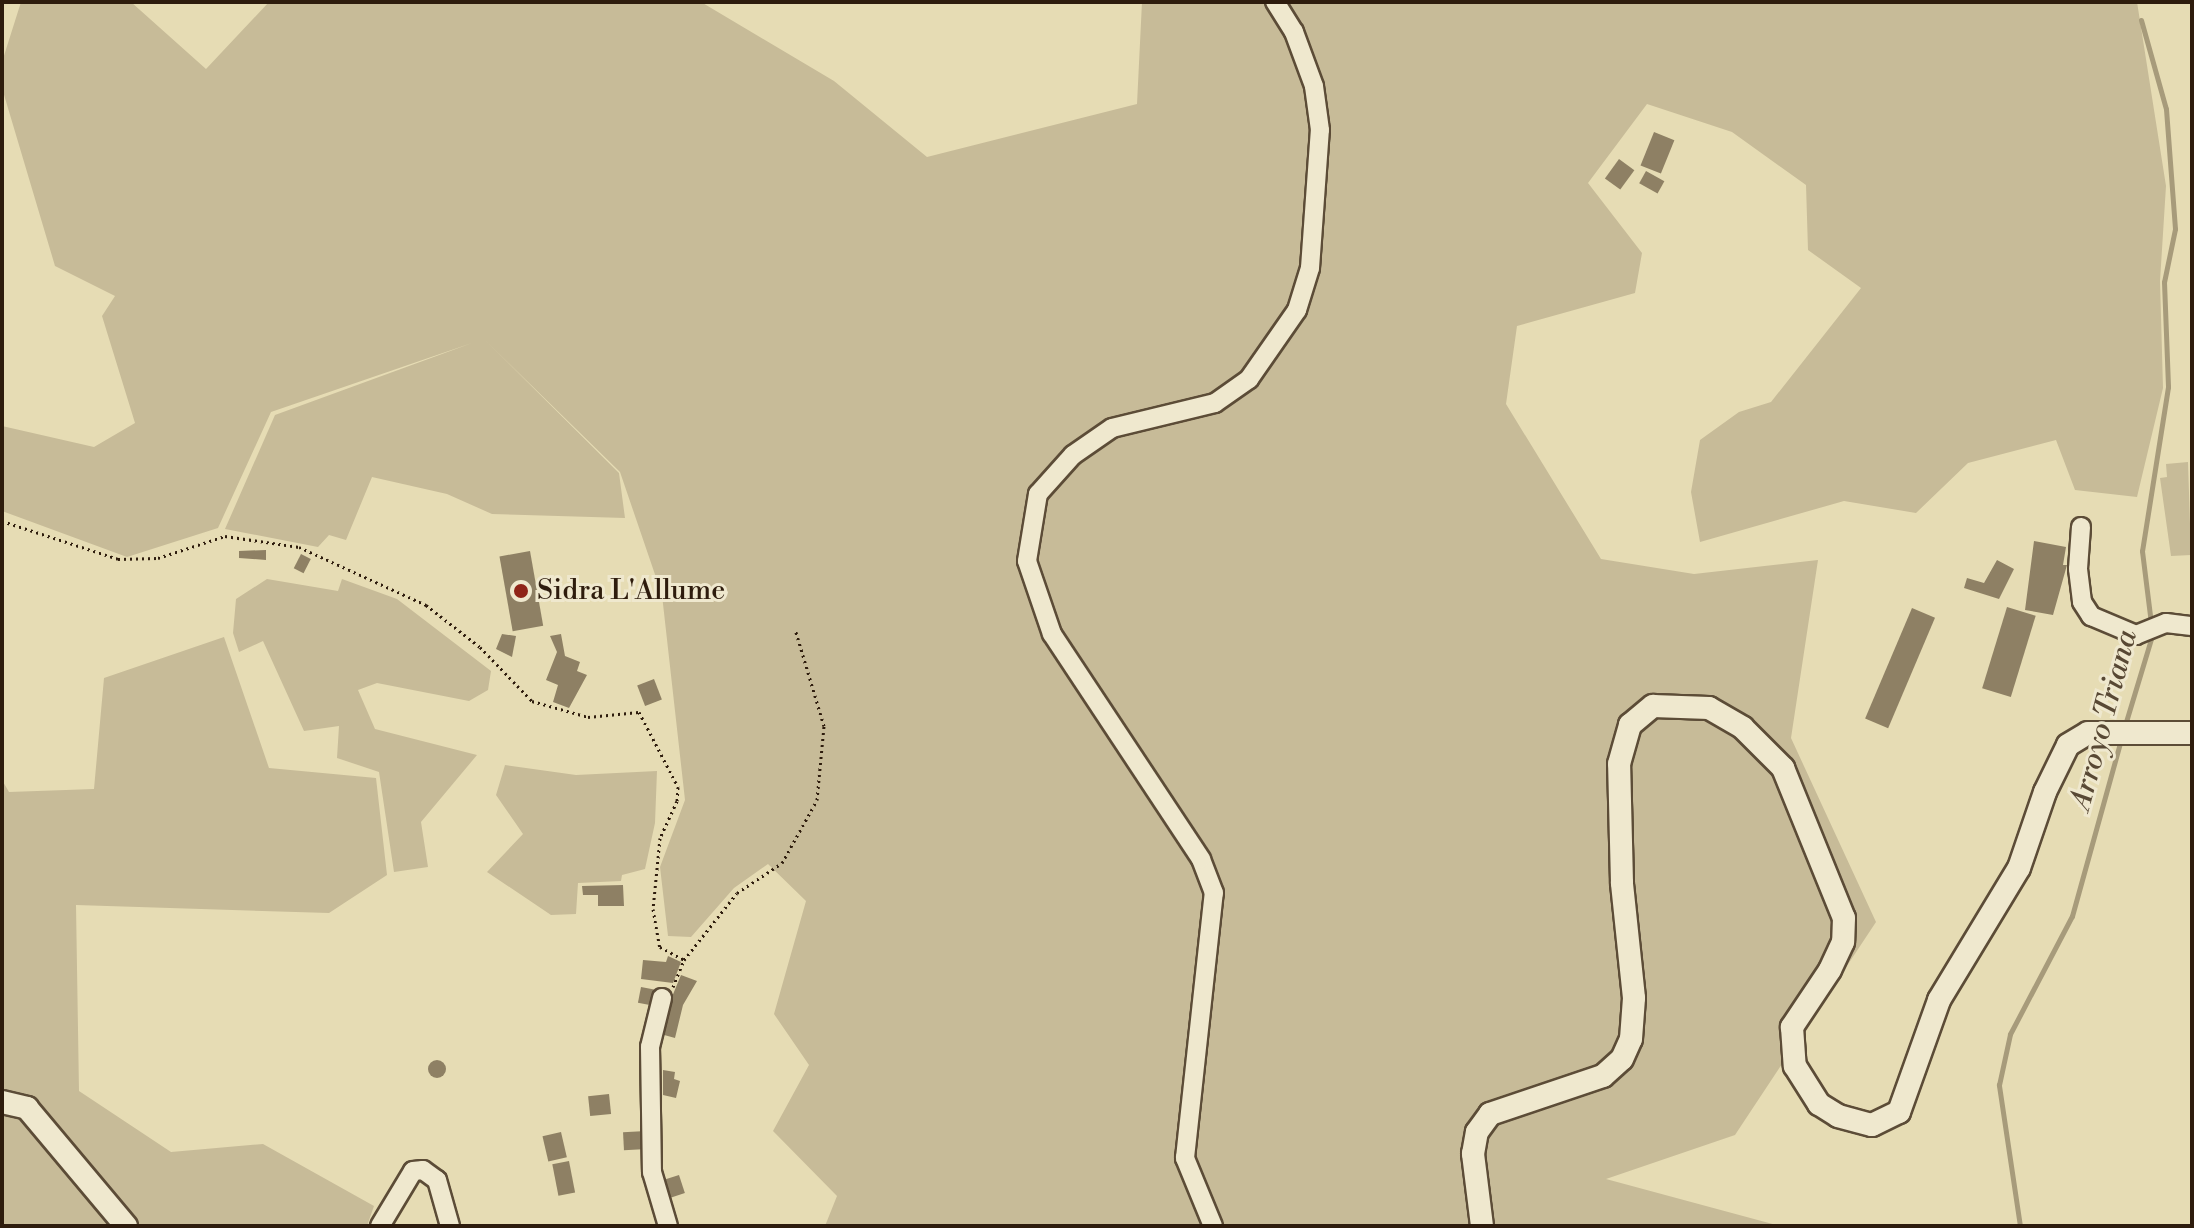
<!DOCTYPE html>
<style>
body{margin:0}
#map{position:relative;width:2194px;height:1228px;overflow:hidden;background:#e6dcb4;font-family:"Libre Bodoni",serif}
div>[style]{position:absolute}
.green>*{inset:0;background:#c7bb98}
.stream>*{height:5px;margin:-2.5px;padding:0 2.5px;transform-origin:2.5px;border-radius:2.5px;background:#a79b7b}
.building>*{inset:0;background:#8e8064;transform-origin:0 0}
.round{border-radius:50%}
.path>*{height:3px;margin-top:-1.5px;transform-origin:0;background:repeating-linear-gradient(90deg,#2e1c0d 0 2px,transparent 0 6px)}
.roads{filter:drop-shadow(2px 0 #5c4c37) drop-shadow(-2px 0 #5c4c37) drop-shadow(0 2px #5c4c37) drop-shadow(0 -2px #5c4c37)}
.minor>*{height:18px;margin:-9px;padding:0 9px;transform-origin:9px;border-radius:9px;background:#efe8ce}
.tertiary>*{height:22px;margin:-11px;padding:0 11px;transform-origin:11px;border-radius:11px;background:#efe8ce}
.dots>*{width:22px;height:22px;translate:-50% -50%;box-sizing:border-box;border:4px solid #efe8ce;border-radius:50%}
span{translate:-50% -50%;white-space:nowrap;text-align:center;line-height:1.15;-webkit-text-stroke:6px #efe8ce;paint-order:stroke}
.poi-label{font-size:28px;color:#2e1c0d}
.left{translate:0 -50%;text-align:left}
.water-label{font-size:30px;color:#584834;font-style:italic}
.frame{position:absolute;inset:0;border:4px solid #2e1c0d;pointer-events:none}
</style>
<div id="map">
<div class="green">
<i style="clip-path:polygon(21px 2px,131px 2px,206px 69px,269px 2px,701px 2px,834px 81px,927px 157px,1137px 104px,1142px 2px,2137px 2px,2166px 186px,2160px 281px,2163px 388px,2137px 497px,2075px 490px,2056px 440px,1968px 463px,1916px 513px,1844px 501px,1700px 542px,1691px 492px,1700px 440px,1739px 412px,1771px 402px,1861px 288px,1808px 250px,1806px 185px,1732px 132px,1647px 104px,1588px 183px,1642px 253px,1635px 293px,1517px 326px,1506px 404px,1601px 559px,1694px 574px,1818px 560px,1791px 738px,1876px 922px,1735px 1135px,1606px 1179px,1780px 1226px,825px 1226px,837px 1196px,773px 1131px,809px 1065px,774px 1014px,806px 901px,768px 864px,734px 888px,691px 937px,668px 936px,660px 867px,685px 800px,662px 595px,620px 472px,484px 339px,619px 473px,625px 518px,492px 514px,447px 494px,372px 477px,346px 540px,329px 535px,318px 547px,225px 529px,275px 415px,472px 343px,271px 412px,218px 528px,127px 557px,2px 511px,2px 426px,94px 447px,135px 423px,102px 316px,115px 296px,55px 266px,2px 88px,2px 62px)"></i>
<i style="clip-path:polygon(2188px 462px,2191px 555px,2171px 556px,2160px 478px,2167px 477px,2166px 464px)"></i>
<i style="clip-path:polygon(267px 579px,338px 591px,342px 579px,397px 599px,491px 671px,488px 690px,469px 701px,377px 683px,358px 690px,375px 729px,477px 755px,421px 822px,428px 867px,394px 872px,379px 772px,337px 758px,339px 726px,304px 731px,263px 641px,239px 652px,233px 633px,236px 599px)"></i>
<i style="clip-path:polygon(224px 637px,269px 768px,376px 778px,387px 875px,329px 913px,76px 905px,79px 1091px,171px 1152px,263px 1144px,374px 1206px,367px 1226px,2px 1226px,2px 780px,9px 792px,94px 789px,104px 678px)"></i>
<i style="clip-path:polygon(505px 765px,576px 775px,657px 771px,655px 823px,645px 869px,622px 875px,621px 881px,578px 883px,576px 914px,551px 915px,487px 872px,523px 834px,496px 795px)"></i>
</div>
<div class="stream">
<i style="left:2141px;top:20px;width:92px;rotate:74.3deg"></i>
<i style="left:2166px;top:109px;width:120px;rotate:85.7deg"></i>
<i style="left:2175px;top:229px;width:54px;rotate:101.7deg"></i>
<i style="left:2164px;top:282px;width:105px;rotate:87.8deg"></i>
<i style="left:2168px;top:387px;width:166px;rotate:99deg"></i>
<i style="left:2142px;top:551px;width:73px;rotate:82.9deg"></i>
<i style="left:2125px;top:725px;width:97px;rotate:-73.2deg"></i>
<i style="left:2020px;top:1226px;width:143px;rotate:-98.5deg"></i>
<i style="left:1999px;top:1085px;width:52px;rotate:-77.8deg"></i>
<i style="left:2010px;top:1034px;width:133px;rotate:-62.3deg"></i>
<i style="left:2072px;top:916px;width:184px;rotate:-74.5deg"></i>
</div>
<div class="building">
<i style="left:1654px;top:132px;width:22px;height:36px;rotate:22deg"></i>
<i style="left:1619px;top:159px;width:19px;height:24px;rotate:36deg"></i>
<i style="left:1646px;top:171px;width:21px;height:14px;rotate:29deg"></i>
<i style="clip-path:polygon(2034px 541px,2066px 547px,2063px 565px,2067px 565px,2053px 615px,2025px 610px)"></i>
<i style="clip-path:polygon(266px 550px,266px 560px,239px 558px,239px 551px)"></i>
<i style="left:530px;top:551px;width:76px;height:31px;rotate:80deg"></i>
<i style="left:301px;top:554px;width:11px;height:16px;rotate:27deg"></i>
<i style="clip-path:polygon(1997px 560px,2014px 569px,1999px 599px,1964px 588px,1967px 578px,1984px 583px)"></i>
<i style="left:2007px;top:607px;width:30px;height:85px;rotate:17deg"></i>
<i style="left:1912px;top:608px;width:25px;height:120px;rotate:23deg"></i>
<i style="clip-path:polygon(502px 634px,516px 636px,512px 657px,496px 649px)"></i>
<i style="clip-path:polygon(561px 634px,565px 656px,580px 662px,577px 671px,587px 675px,569px 708px,553px 702px,558px 685px,546px 680px,557px 652px,550px 636px)"></i>
<i style="left:654px;top:679px;width:22px;height:18px;rotate:69deg"></i>
<i style="clip-path:polygon(623px 885px,624px 906px,598px 906px,598px 895px,583px 895px,582px 886px)"></i>
<i style="clip-path:polygon(668px 956px,681px 962px,673px 983px,641px 979px,643px 960px,666px 962px)"></i>
<i style="clip-path:polygon(681px 975px,697px 981px,683px 1005px,675px 1038px,657px 1033px)"></i>
<i style="left:641px;top:987px;width:16px;height:16px;rotate:11deg"></i>
<i class="round" style="left:428px;top:1060px;width:18px;height:18px"></i>
<i style="clip-path:polygon(663px 1070px,675px 1072px,674px 1079px,680px 1081px,676px 1098px,663px 1095px)"></i>
<i style="left:609px;top:1094px;width:20px;height:21px;rotate:84deg"></i>
<i style="left:646px;top:1131px;width:18px;height:23px;rotate:87deg"></i>
<i style="left:561px;top:1132px;width:26px;height:19px;rotate:77deg"></i>
<i style="left:569px;top:1161px;width:32px;height:17px;rotate:79deg"></i>
<i style="left:679px;top:1175px;width:19px;height:19px;rotate:72deg"></i>
</div>
<div class="path">
<i style="left:2px;top:521px;width:122px;rotate:18.1deg"></i>
<i style="left:118px;top:559px;width:40px;rotate:-1.4deg"></i>
<i style="left:158px;top:558px;width:71px;rotate:-18.2deg"></i>
<i style="left:225px;top:536px;width:75px;rotate:8.5deg"></i>
<i style="left:299px;top:547px;width:140px;rotate:24.5deg"></i>
<i style="left:426px;top:605px;width:68px;rotate:37.9deg"></i>
<i style="left:480px;top:647px;width:75px;rotate:46.1deg"></i>
<i style="left:532px;top:701px;width:58px;rotate:15.9deg"></i>
<i style="left:588px;top:717px;width:51px;rotate:-5.6deg"></i>
<i style="left:639px;top:712px;width:85px;rotate:62.5deg"></i>
<i style="left:678px;top:787px;width:14px;rotate:94deg"></i>
<i style="left:677px;top:801px;width:41px;rotate:114.7deg"></i>
<i style="left:660px;top:838px;width:71px;rotate:95.6deg"></i>
<i style="left:653px;top:909px;width:39px;rotate:80deg"></i>
<i style="left:660px;top:947px;width:27px;rotate:28deg"></i>
<i style="left:673px;top:987px;width:29px;rotate:-68deg"></i>
<i style="left:684px;top:960px;width:85px;rotate:-51.7deg"></i>
<i style="left:737px;top:893px;width:54px;rotate:-33.7deg"></i>
<i style="left:782px;top:863px;width:72px;rotate:-60.9deg"></i>
<i style="left:817px;top:800px;width:74px;rotate:-84.6deg"></i>
<i style="left:824px;top:726px;width:101px;rotate:-106.6deg"></i>
</div>
<div class="roads">
<div class="minor">
<i style="left:2081px;top:527px;width:42px;rotate:94.1deg"></i>
<i style="left:2078px;top:569px;width:33px;rotate:83deg"></i>
<i style="left:2082px;top:602px;width:17px;rotate:57deg"></i>
<i style="left:2091px;top:616px;width:49px;rotate:22.9deg"></i>
<i style="left:2136px;top:635px;width:32px;rotate:-22deg"></i>
<i style="left:2166px;top:623px;width:26px;rotate:7deg"></i>
<i style="left:662px;top:998px;width:50px;rotate:103.8deg"></i>
<i style="left:650px;top:1047px;width:125px;rotate:89.1deg"></i>
<i style="left:652px;top:1172px;width:56px;rotate:73.5deg"></i>
<i style="left:380px;top:1226px;width:64px;rotate:-59deg"></i>
<i style="left:413px;top:1171px;width:10px;rotate:-6deg"></i>
<i style="left:423px;top:1170px;width:17px;rotate:36deg"></i>
<i style="left:437px;top:1180px;width:48px;rotate:74.2deg"></i>
<i style="left:1213px;top:1226px;width:74px;rotate:-112.4deg"></i>
<i style="left:1185px;top:1158px;width:267px;rotate:-83.8deg"></i>
<i style="left:1214px;top:893px;width:36px;rotate:-111deg"></i>
<i style="left:1201px;top:859px;width:270px;rotate:-123.5deg"></i>
<i style="left:1052px;top:634px;width:77px;rotate:-108.9deg"></i>
<i style="left:1027px;top:561px;width:68px;rotate:-80.7deg"></i>
<i style="left:1038px;top:494px;width:52px;rotate:-48.1deg"></i>
<i style="left:1073px;top:455px;width:47px;rotate:-34.7deg"></i>
<i style="left:1112px;top:428px;width:106px;rotate:-13.6deg"></i>
<i style="left:1215px;top:403px;width:42px;rotate:-35.2deg"></i>
<i style="left:1249px;top:379px;width:84px;rotate:-55.2deg"></i>
<i style="left:1297px;top:310px;width:44px;rotate:-72.8deg"></i>
<i style="left:1310px;top:268px;width:138px;rotate:-85.9deg"></i>
<i style="left:1320px;top:130px;width:44px;rotate:-97.8deg"></i>
<i style="left:1314px;top:86px;width:58px;rotate:-110.3deg"></i>
<i style="left:1294px;top:32px;width:36px;rotate:-122deg"></i>
</div>
<div class="tertiary">
<i style="left:2px;top:1102px;width:26px;rotate:13deg"></i>
<i style="left:27px;top:1108px;width:154px;rotate:50deg"></i>
<i style="left:1482px;top:1226px;width:73px;rotate:-97.1deg"></i>
<i style="left:1473px;top:1154px;width:22px;rotate:-80deg"></i>
<i style="left:1477px;top:1132px;width:22px;rotate:-54deg"></i>
<i style="left:1490px;top:1114px;width:119px;rotate:-18.6deg"></i>
<i style="left:1603px;top:1076px;width:25px;rotate:-42deg"></i>
<i style="left:1622px;top:1059px;width:22px;rotate:-66deg"></i>
<i style="left:1631px;top:1039px;width:41px;rotate:-85.8deg"></i>
<i style="left:1634px;top:998px;width:116px;rotate:-96deg"></i>
<i style="left:1622px;top:883px;width:119px;rotate:-91.4deg"></i>
<i style="left:1619px;top:764px;width:41px;rotate:-74.2deg"></i>
<i style="left:1630px;top:725px;width:30px;rotate:-40deg"></i>
<i style="left:1653px;top:706px;width:56px;rotate:2deg"></i>
<i style="left:1709px;top:708px;width:39px;rotate:30deg"></i>
<i style="left:1743px;top:728px;width:57px;rotate:45deg"></i>
<i style="left:1783px;top:768px;width:162px;rotate:67.9deg"></i>
<i style="left:1844px;top:918px;width:24px;rotate:92deg"></i>
<i style="left:1843px;top:942px;width:31px;rotate:115deg"></i>
<i style="left:1830px;top:970px;width:69px;rotate:123.7deg"></i>
<i style="left:1792px;top:1027px;width:39px;rotate:86deg"></i>
<i style="left:1795px;top:1066px;width:45px;rotate:57.7deg"></i>
<i style="left:1819px;top:1104px;width:22px;rotate:32deg"></i>
<i style="left:1838px;top:1116px;width:35px;rotate:15deg"></i>
<i style="left:1872px;top:1125px;width:30px;rotate:-26deg"></i>
<i style="left:1899px;top:1112px;width:119px;rotate:-70.3deg"></i>
<i style="left:1939px;top:1000px;width:154px;rotate:-58.8deg"></i>
<i style="left:2019px;top:868px;width:80px;rotate:-71.1deg"></i>
<i style="left:2045px;top:792px;width:52px;rotate:-63.9deg"></i>
<i style="left:2068px;top:745px;width:23px;rotate:-31deg"></i>
<i style="left:2088px;top:733px;width:104px"></i>
</div>
</div>
<div class="dots">
<i style="left:521px;top:591px;background:#8f2418"></i>
</div>
<div class="poi-label">
<span class="left" style="left:537px;top:591px">Sidra L'Allume</span>
</div>
<div class="water-label">
<span style="left:2104px;top:720px;rotate:-75deg">Arroyo Triana</span>
</div>
<div class="frame"></div>
</div>
